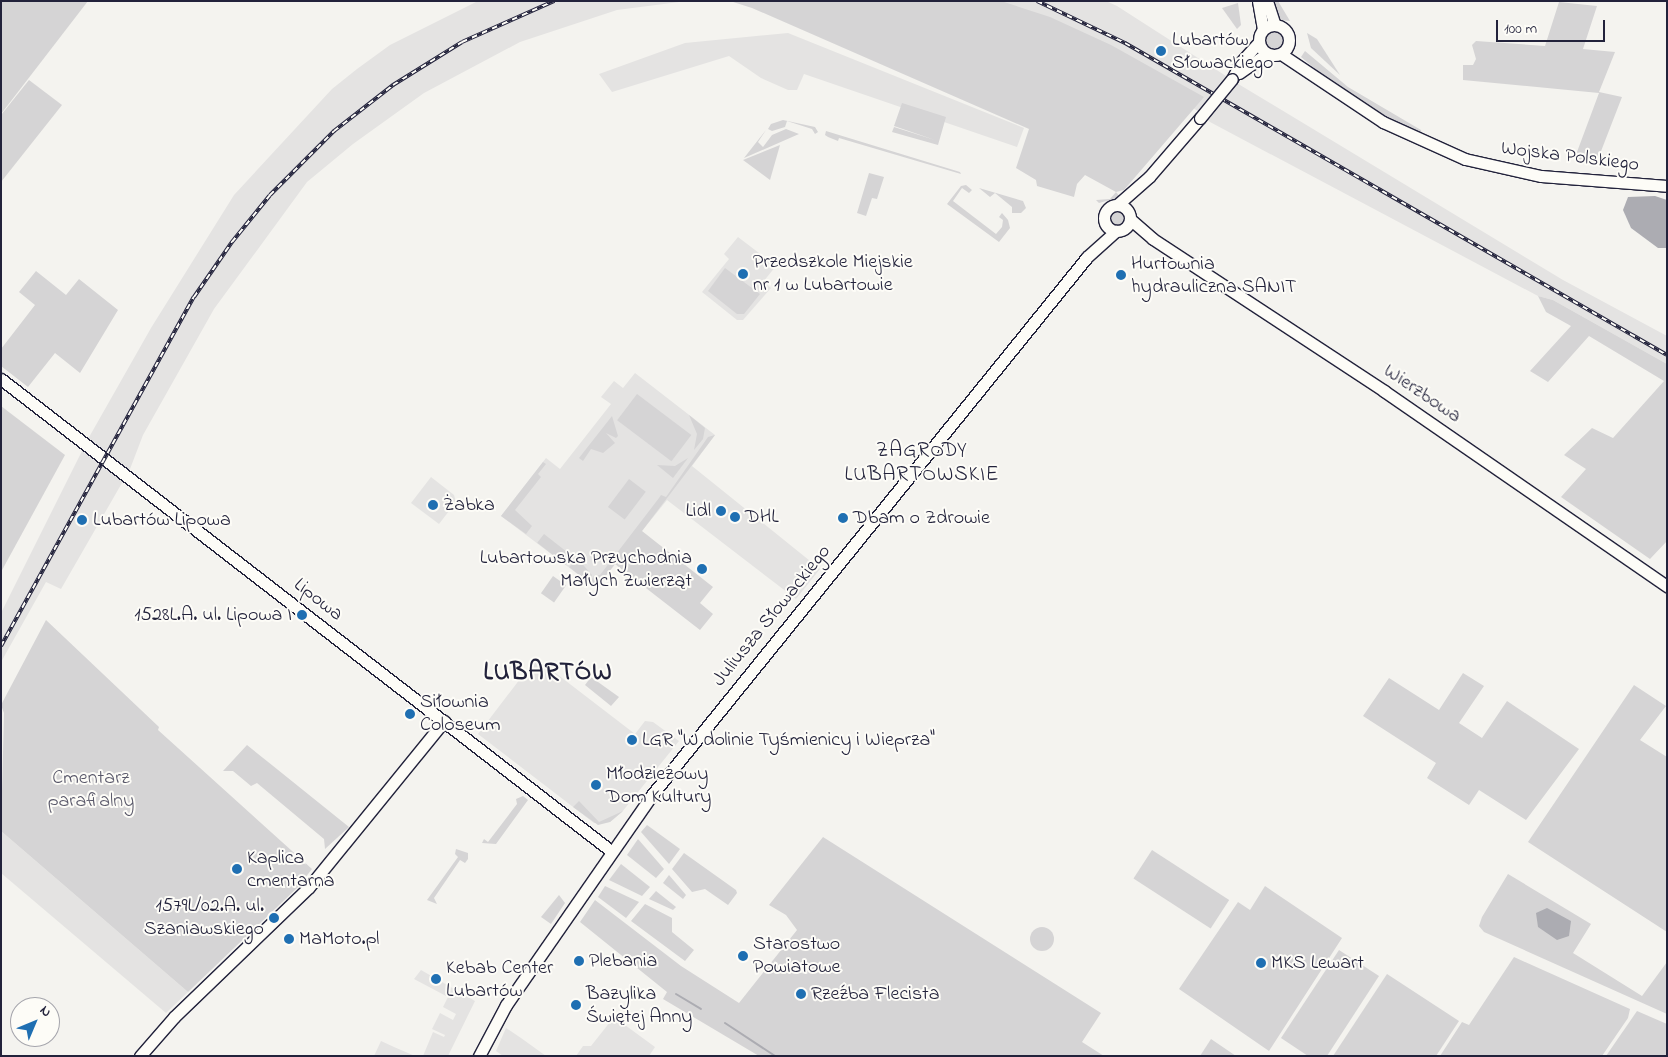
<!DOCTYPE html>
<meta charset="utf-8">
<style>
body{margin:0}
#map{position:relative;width:1668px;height:1057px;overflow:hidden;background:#f4f3ef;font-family:"Indie Flower",sans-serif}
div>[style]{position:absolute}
.built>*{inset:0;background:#e4e3e2}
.green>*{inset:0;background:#d5d4d5;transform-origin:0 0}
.round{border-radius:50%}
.water>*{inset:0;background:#acacb2}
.stream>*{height:2px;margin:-1px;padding:0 1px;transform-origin:1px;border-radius:1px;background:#acacb2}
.roads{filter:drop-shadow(1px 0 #22223b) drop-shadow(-1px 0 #22223b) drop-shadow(0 1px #22223b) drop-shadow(0 -1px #22223b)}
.secondary>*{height:11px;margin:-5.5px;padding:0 5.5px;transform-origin:5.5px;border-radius:5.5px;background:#fdfcf7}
.secondary>.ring{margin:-5.5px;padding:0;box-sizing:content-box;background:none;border:11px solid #fdfcf7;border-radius:50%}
.rail>*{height:4px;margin-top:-2px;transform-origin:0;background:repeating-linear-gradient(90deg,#fdfcf7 0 5.5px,#22223b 0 11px);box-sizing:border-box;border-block:1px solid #22223b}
.bridges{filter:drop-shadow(1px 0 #22223b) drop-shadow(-1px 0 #22223b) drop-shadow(0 1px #22223b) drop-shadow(0 -1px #22223b)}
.secondary-bridge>*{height:11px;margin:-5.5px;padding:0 5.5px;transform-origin:5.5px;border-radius:5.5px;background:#fdfcf7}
.dots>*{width:14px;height:14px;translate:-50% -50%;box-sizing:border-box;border:2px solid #fdfcf7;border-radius:50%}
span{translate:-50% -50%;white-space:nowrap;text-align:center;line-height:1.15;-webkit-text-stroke:4px #fdfcf7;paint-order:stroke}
.poi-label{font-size:20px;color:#22223b}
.left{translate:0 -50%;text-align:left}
.right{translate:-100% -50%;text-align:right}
.street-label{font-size:20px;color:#22223b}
.park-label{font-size:20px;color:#585769}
.neighbourhood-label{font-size:21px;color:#22223b;letter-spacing:1px}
.district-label{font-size:25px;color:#22223b;font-weight:700;letter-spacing:1px}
.frame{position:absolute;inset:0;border:2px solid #22223b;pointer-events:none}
.north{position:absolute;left:10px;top:997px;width:50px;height:50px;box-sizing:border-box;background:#fdfcf7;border:1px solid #a5a5ac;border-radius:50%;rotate:45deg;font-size:14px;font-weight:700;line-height:20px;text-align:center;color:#22223b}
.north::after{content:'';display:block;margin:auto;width:18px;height:22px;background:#1f6fb2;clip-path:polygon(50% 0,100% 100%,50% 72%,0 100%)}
.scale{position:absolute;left:1496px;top:20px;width:109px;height:22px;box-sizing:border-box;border:2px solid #22223b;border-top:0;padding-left:6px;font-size:15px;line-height:18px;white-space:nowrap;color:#22223b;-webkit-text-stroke:4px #fdfcf7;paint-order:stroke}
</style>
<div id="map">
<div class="built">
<i style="clip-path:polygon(478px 1px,687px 1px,617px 10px,520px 42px,424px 93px,353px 144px,307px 182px,214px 309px,143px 435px,130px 469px,61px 589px,46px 582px,1px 662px,1px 613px,88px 439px,151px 328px,234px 195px,332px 89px,357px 69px,390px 45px)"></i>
<i style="clip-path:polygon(875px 1px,1106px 1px,1117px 6px,1240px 85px,1563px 280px,1667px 336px,1667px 364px,1553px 300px,1538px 296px,1210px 122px,1195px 109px,1092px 57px)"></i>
<i style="clip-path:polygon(788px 33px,1024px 128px,1017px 147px,804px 74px,797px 90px,788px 90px,761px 78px,729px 56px,612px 92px,599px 74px,685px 43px)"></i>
<i style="clip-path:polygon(738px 237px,776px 266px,763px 282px,771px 288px,743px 320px,737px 320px,702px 292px,729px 259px,724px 254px)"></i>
<i style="clip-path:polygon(635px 373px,715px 435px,692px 466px,820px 569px,796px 599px,667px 500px,596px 588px,501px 516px,546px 458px,560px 469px,611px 404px,601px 397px,614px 381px,623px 388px)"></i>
<i style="clip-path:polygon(431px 477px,454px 495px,456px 502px,439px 524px,411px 503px)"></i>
<i style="clip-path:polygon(536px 658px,635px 734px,645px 721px,653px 722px,679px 741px,622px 812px,610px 822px,594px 823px,478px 734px)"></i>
<i style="clip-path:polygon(1px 831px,188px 992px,166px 1013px,1px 873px)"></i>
<i style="clip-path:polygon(421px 970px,475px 1001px,448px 1056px,423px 1056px,433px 1032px,444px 1037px,445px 1035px,432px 1029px,440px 1013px,453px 1020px,456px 1014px,443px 1007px,448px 997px,414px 979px)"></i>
<i style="clip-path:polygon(614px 1017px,655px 1047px,649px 1056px,576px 1056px,583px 1046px,591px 1046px)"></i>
<i style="clip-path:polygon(506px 1028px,521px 1038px,546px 1056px,503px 1056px,496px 1051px)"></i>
<i style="clip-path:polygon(381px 1041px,394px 1047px,415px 1056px,374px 1056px)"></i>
</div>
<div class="green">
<i style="clip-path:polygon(1px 1px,88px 1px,1px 114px)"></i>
<i style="clip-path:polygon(730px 1px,1001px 1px,1050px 17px,1111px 45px,1204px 97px,1124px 190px,1116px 192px,1120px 197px,1099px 203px,1096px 200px,1110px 199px,1116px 192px,1085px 175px,1077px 184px,1074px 197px,1037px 186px,1036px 180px,1016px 168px,1029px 129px,752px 8px)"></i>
<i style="clip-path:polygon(1270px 1px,1278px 1px,1290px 21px,1278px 20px)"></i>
<i style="clip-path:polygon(1559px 2px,1597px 6px,1583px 49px,1615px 52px,1599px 92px,1622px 97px,1598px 159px,1592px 163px,1574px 160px,1599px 93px,1463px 80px,1463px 65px,1473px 65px,1476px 59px,1472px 45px,1476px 41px,1545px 46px)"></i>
<i style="clip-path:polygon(1238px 3px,1241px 25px,1237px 29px,1222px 8px)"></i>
<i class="round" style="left:1265px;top:31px;width:18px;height:18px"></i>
<i style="clip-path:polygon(1307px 33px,1317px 39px,1340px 75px,1311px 48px)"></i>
<i style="clip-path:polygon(1305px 51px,1348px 87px,1421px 130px,1422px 137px,1338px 88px,1301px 57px)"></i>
<i style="clip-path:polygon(29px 80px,62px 105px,1px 182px,1px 115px)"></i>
<i style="clip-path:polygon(902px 103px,946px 117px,938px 145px,892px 132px,894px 127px,935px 140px,894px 126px)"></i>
<i style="clip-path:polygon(783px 120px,815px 127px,818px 132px,815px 134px,812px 129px,787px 121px,785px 127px,772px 131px,768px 129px,771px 124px)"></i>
<i style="clip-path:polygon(786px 129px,799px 134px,744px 158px,766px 130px,758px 142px,763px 147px,772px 135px)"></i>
<i style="clip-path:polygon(826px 131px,960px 172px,961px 174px,839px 138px,838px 141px,828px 137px,825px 135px)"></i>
<i style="clip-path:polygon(780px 145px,770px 180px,743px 160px)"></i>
<i style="clip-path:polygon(869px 173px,884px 177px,877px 199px,872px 198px,866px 216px,857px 213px)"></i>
<i style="clip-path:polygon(966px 185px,972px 190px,969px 193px,962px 188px,953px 201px,996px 234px,1002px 227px,1003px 220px,999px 217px,1002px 213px,1008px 220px,1010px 228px,999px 242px,947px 204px,961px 186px)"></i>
<i style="clip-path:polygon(979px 188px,1023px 201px,1026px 208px,1021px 213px,1012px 213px,1012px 207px,995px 193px,990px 197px)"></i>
<i class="round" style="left:1109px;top:210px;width:16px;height:16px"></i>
<i style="clip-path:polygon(725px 268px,760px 294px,744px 314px,737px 314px,708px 291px)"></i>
<i style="clip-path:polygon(36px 271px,66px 295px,79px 279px,118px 310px,80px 373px,55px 353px,28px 387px,1px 366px,1px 349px,35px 305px,19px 292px)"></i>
<i style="clip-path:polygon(1538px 296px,1553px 300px,1667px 364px,1667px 541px,1650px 559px,1561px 497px,1586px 469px,1564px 455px,1592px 428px,1613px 438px,1664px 381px,1589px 336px,1548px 382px,1530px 371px,1571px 326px,1546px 312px)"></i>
<i style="left:637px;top:394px;width:68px;height:33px;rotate:37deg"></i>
<i style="clip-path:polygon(1px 406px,65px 455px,1px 572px)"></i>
<i style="clip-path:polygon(689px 415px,705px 428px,703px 439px,694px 450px,697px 434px)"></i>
<i style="clip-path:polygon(612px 416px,618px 436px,616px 438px,606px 433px,615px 443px,603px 453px,591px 449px,583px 461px,579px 458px)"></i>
<i style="clip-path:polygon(715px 435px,642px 531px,713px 587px,700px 603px,713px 614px,700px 630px,615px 564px,596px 588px,589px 583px,594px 576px,600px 575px,659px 498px,661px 495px,666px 497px,708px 437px)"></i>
<i style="clip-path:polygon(688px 458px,673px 478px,657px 465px,675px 466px)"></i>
<i style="clip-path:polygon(543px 462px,546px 464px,538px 474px,541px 477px,515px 510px,532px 526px,526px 534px,501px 516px)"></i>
<i style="left:629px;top:479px;width:21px;height:35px;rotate:37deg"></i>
<i style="left:544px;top:534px;width:36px;height:11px;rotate:38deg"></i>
<i style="clip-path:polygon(578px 559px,592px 575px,588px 582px,569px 567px)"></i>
<i style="left:553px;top:576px;width:16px;height:21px;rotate:35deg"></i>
<i style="clip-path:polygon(46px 620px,159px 727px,158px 730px,312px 869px,297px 888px,188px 992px,1px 831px,4px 713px,1px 705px)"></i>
<i style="clip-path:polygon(1463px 673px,1484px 686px,1459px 723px,1482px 738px,1507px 701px,1579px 749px,1526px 820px,1479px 790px,1469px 805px,1427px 778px,1436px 763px,1363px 716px,1389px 678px,1439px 710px)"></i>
<i style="clip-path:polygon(591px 677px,619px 697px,611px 706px,585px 685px)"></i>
<i style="clip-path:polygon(1634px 685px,1666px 706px,1640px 740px,1667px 757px,1667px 932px,1528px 842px)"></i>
<i style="clip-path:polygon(247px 745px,349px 827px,325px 849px,324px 839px,257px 783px,251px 786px,233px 771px,223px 771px)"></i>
<i style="clip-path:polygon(523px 796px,528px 800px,496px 844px,482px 843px,484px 839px,488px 842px,517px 804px,516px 799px)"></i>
<i style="clip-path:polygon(579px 801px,599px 822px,623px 811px,610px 822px,598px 825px,573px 807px)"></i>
<i style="clip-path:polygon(647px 825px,680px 849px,669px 864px,641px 832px)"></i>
<i style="clip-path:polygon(823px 837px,1101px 1013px,1082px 1042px,1104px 1056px,759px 1056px,663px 999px,667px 992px,580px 922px,595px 900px,681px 966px,739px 1003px,797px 930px,786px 915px,769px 905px)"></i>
<i style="clip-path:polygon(638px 839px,664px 869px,656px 878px,627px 855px)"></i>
<i style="clip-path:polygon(456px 849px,468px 853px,468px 859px,465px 863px,460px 860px,434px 898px,437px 904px,427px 900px,458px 857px,455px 854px)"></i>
<i style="left:1152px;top:850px;width:92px;height:34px;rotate:33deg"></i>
<i style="clip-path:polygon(684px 853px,736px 890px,737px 893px,728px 905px,705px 889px,692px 892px,672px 869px)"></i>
<i style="clip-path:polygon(621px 864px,650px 887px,642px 896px,609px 880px)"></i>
<i style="clip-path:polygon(1508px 874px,1591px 924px,1573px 953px,1642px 996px,1667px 962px,1667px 1014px,1484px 932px,1479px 926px,1482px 917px)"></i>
<i style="clip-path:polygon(669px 875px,686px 895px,683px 899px,663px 883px)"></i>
<i style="clip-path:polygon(605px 886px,639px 902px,626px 918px,598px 897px)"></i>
<i style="clip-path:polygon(1265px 886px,1342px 938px,1269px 1051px,1179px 989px,1238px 902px,1250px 910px)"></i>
<i style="clip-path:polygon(656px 891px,676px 907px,673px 910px,649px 899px)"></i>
<i style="clip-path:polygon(559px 895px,565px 903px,551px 924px,541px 917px)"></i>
<i style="clip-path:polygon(645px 904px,672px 918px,672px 932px,694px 950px,685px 961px,631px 921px)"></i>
<i class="round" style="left:1030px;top:927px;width:24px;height:24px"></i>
<i style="clip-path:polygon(1339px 950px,1379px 976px,1327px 1056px,1308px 1056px,1281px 1038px)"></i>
<i style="clip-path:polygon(1514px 957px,1630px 1009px,1628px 1018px,1602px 1056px,1440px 1056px,1462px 1022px,1469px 1025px)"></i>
<i style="clip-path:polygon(1387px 974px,1459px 1021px,1436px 1056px,1333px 1056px)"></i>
<i style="clip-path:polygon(1637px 1011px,1667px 1024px,1667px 1056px,1606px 1056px)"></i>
<i style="clip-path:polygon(1211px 1039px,1236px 1056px,1200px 1056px)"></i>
</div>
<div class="water">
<i style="clip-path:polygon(1655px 196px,1667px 200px,1667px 248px,1658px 248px,1631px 228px,1623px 210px,1628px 197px)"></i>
<i style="clip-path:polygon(1547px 908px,1571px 921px,1569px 936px,1557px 940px,1538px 927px,1536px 913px)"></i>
</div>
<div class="stream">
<i style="left:676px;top:994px;width:29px;rotate:31deg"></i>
<i style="left:725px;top:1023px;width:60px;rotate:33.4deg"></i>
</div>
<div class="roads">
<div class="secondary">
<i style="left:1258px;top:1px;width:28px;rotate:80deg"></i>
<i style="left:1267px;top:1px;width:25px;rotate:72deg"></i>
<i class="ring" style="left:1259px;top:25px;width:19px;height:19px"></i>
<i style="left:1281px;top:54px;width:123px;rotate:33.7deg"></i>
<i style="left:1383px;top:122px;width:90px;rotate:24.3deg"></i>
<i style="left:1465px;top:159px;width:78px;rotate:12.6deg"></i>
<i style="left:1541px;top:176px;width:126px;rotate:4.5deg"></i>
<i style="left:1239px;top:73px;width:33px;rotate:-35deg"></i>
<i style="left:1232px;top:79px;width:19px;rotate:-62deg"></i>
<i style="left:1241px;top:62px;width:25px;rotate:-48deg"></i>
<i style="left:1117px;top:205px;width:43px;rotate:-41.2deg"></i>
<i style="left:1149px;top:177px;width:78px;rotate:-49.2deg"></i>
<i class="ring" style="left:1104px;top:205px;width:15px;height:15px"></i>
<i style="left:1130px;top:219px;width:30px;rotate:41deg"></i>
<i style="left:1153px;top:239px;width:277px;rotate:33.3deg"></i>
<i style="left:1384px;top:391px;width:344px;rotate:34.6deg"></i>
<i style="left:1px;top:379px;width:771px;rotate:37.73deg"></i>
<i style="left:140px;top:1056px;width:52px;rotate:-48.9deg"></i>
<i style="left:174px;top:1017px;width:187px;rotate:-43.9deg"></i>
<i style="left:309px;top:887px;width:214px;rotate:-50.9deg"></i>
<i style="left:479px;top:1056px;width:58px;rotate:-62.1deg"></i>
<i style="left:506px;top:1005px;width:254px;rotate:-55.2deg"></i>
<i style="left:651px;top:796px;width:693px;rotate:-51.03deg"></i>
<i style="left:1087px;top:257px;width:39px;rotate:-42deg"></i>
</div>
</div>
<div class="rail">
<i style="left:1037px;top:1px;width:98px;rotate:25.5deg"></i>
<i style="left:1125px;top:43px;width:625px;rotate:29.93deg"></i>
<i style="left:1px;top:646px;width:399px;rotate:-61.1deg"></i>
<i style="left:194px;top:297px;width:67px;rotate:-55.4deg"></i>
<i style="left:232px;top:242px;width:60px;rotate:-51deg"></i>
<i style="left:270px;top:195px;width:91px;rotate:-45deg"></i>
<i style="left:334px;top:131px;width:75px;rotate:-37.9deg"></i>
<i style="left:393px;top:85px;width:81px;rotate:-31.9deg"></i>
<i style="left:462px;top:42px;width:101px;rotate:-24deg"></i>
</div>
<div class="bridges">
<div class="secondary-bridge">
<i style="left:1200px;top:118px;width:50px;rotate:-50.6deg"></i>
</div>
</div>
<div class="dots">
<i style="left:1161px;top:51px;background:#1f6fb2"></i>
<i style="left:743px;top:274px;background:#1f6fb2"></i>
<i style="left:1121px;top:275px;background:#1f6fb2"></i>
<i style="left:433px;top:505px;background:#1f6fb2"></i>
<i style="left:721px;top:511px;background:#1f6fb2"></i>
<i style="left:735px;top:517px;background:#1f6fb2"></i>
<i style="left:843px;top:518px;background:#1f6fb2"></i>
<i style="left:82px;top:520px;background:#1f6fb2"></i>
<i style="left:702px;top:569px;background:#1f6fb2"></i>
<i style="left:302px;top:615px;background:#1f6fb2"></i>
<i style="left:410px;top:714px;background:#1f6fb2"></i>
<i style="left:632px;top:740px;background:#1f6fb2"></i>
<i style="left:596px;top:785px;background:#1f6fb2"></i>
<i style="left:237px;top:869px;background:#1f6fb2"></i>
<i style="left:274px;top:918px;background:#1f6fb2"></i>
<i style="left:289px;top:939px;background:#1f6fb2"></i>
<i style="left:743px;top:956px;background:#1f6fb2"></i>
<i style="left:579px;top:961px;background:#1f6fb2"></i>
<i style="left:1261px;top:963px;background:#1f6fb2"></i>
<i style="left:436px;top:979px;background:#1f6fb2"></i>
<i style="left:801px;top:994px;background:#1f6fb2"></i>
<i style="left:576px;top:1005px;background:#1f6fb2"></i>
</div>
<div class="poi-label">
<span class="left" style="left:1172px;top:52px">Lubartów<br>Słowackiego</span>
<span class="left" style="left:753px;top:274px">Przedszkole Miejskie<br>nr 1 w Lubartowie</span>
<span class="left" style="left:1131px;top:276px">Hurtownia<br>hydrauliczna SANIT</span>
<span class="left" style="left:443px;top:505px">Żabka</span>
<span class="right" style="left:711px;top:511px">Lidl</span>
<span class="left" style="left:745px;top:517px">DHL</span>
<span class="left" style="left:853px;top:518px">Dbam o Zdrowie</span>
<span class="left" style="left:93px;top:520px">Lubartów Lipowa</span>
<span class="right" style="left:692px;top:570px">Lubartowska Przychodnia<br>Małych Zwierząt</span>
<span class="right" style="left:292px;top:615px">1528L.A. ul. Lipowa I</span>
<span class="left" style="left:420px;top:714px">Siłownia<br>Coloseum</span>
<span class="left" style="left:642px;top:740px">LGR "W dolinie Tyśmienicy i Wieprza"</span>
<span class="left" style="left:606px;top:786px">Młodzieżowy<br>Dom Kultury</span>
<span class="left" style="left:247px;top:870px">Kaplica<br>cmentarna</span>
<span class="right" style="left:264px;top:918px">1579L/02.A. ul.<br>Szaniawskiego</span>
<span class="left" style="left:299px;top:939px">MaMoto.pl</span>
<span class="left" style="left:753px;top:956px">Starostwo<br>Powiatowe</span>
<span class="left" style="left:589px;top:961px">Plebania</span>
<span class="left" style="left:1271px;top:963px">MKS Lewart</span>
<span class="left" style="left:446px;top:980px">Kebab Center<br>Lubartów</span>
<span class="left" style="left:586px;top:1006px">Bazylika<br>Świętej Anny</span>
<span class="left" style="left:811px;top:994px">Rzeźba Flecista</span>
</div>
<div class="street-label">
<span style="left:1570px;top:157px;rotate:7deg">Wojska Polskiego</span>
<span style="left:1422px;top:394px;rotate:34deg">Wierzbowa</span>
<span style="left:318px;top:600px;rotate:38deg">Lipowa</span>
<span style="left:772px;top:616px;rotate:-51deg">Juliusza Słowackiego</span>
</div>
<div class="park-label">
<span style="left:91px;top:790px">Cmentarz<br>parafialny</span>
</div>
<div class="neighbourhood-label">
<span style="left:922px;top:463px">ZAGRODY<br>LUBARTOWSKIE</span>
</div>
<div class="district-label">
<span style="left:548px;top:673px">LUBARTÓW</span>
</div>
<div class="frame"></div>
<div class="north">N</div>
<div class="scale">100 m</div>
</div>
